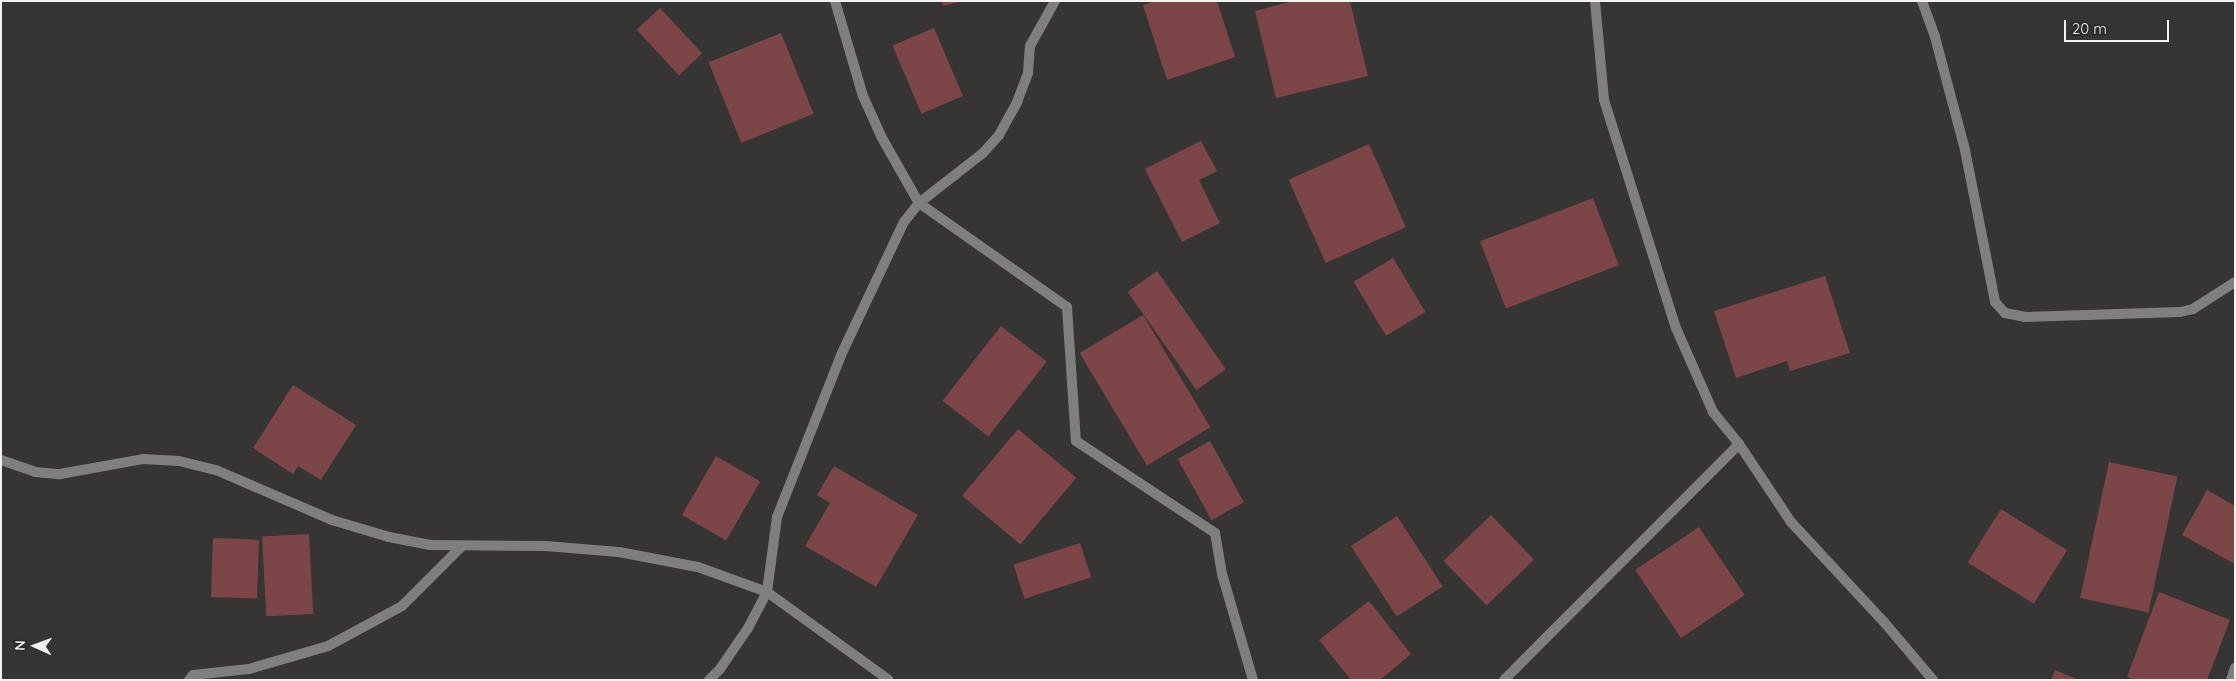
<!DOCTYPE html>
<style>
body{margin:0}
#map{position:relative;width:2236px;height:681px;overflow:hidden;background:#373533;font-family:Quicksand,sans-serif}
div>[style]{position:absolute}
.building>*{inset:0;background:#7c4547;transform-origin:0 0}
.minor>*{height:10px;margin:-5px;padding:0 5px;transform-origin:5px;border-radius:5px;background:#7f7f7e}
span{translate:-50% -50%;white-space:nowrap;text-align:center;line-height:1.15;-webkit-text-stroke:4.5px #2d2b29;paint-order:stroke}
.frame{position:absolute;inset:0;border:2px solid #f3f2f1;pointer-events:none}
.north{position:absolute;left:10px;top:621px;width:50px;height:50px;-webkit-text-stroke:4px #2d2b29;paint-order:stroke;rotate:272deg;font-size:14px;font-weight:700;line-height:20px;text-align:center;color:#f3f2f1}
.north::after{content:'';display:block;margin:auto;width:18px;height:22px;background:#f3f2f1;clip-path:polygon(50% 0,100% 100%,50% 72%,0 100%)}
.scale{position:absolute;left:2064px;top:20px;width:105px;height:22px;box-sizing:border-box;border:2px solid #f3f2f1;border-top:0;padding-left:6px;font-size:15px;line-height:18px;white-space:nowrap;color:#f3f2f1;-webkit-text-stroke:4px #2d2b29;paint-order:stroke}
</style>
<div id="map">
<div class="building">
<i style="clip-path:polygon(942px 1px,959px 1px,959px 2px,943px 6px)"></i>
<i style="clip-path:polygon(1156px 1px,1217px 1px,1235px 57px,1167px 80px,1143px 5px)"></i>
<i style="clip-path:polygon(1293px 1px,1350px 1px,1368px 76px,1276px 98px,1255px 11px)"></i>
<i style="left:660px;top:8px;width:62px;height:32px;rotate:47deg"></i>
<i style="left:934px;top:28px;width:74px;height:45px;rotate:67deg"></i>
<i style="left:781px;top:33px;width:87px;height:78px;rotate:68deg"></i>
<i style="clip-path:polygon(1201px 141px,1217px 171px,1199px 180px,1220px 223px,1182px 242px,1145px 169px)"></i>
<i style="left:1369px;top:144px;width:91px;height:88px;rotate:66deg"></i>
<i style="left:1593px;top:198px;width:72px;height:121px;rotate:69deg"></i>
<i style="left:1393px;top:258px;width:63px;height:46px;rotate:59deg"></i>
<i style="left:1157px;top:271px;width:120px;height:36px;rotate:55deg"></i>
<i style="clip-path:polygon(1825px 276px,1850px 353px,1790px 371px,1787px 361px,1736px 378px,1714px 311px)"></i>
<i style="left:1143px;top:315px;width:131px;height:74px;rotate:59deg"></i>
<i style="left:1001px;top:326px;width:58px;height:95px;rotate:38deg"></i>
<i style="clip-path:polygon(293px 385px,356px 425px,321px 480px,298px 466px,293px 474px,253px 448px)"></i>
<i style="left:1018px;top:429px;width:76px;height:87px;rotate:40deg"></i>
<i style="left:1210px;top:441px;width:70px;height:37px;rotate:61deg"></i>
<i style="left:716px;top:456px;width:51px;height:68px;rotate:30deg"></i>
<i style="left:2109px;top:462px;width:70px;height:139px;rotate:12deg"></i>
<i style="clip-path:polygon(834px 466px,918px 515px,876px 587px,805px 546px,830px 503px,817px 495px)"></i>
<i style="clip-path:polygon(2207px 490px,2235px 506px,2235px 564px,2182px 535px)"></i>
<i style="left:2001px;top:509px;width:78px;height:63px;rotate:32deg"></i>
<i style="left:1491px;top:515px;width:62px;height:66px;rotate:46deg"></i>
<i style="left:1397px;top:516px;width:84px;height:55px;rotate:57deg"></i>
<i style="left:1699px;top:527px;width:82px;height:77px;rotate:56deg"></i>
<i style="left:309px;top:534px;width:80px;height:47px;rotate:87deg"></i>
<i style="left:213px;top:538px;width:46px;height:59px;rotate:2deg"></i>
<i style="left:1080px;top:543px;width:36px;height:70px;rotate:72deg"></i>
<i style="clip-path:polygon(2159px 592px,2230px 620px,2207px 680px,2134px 680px,2127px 677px)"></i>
<i style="clip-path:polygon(1369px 601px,1411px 654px,1380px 680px,1351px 680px,1319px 640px)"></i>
<i style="clip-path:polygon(2055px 670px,2079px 680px,2051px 680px)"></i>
</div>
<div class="minor">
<i style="left:835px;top:1px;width:99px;rotate:73.6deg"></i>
<i style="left:863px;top:96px;width:46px;rotate:65.7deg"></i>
<i style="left:882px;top:138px;width:75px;rotate:60.4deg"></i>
<i style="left:919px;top:203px;width:181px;rotate:35.1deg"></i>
<i style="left:1067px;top:307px;width:134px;rotate:86.2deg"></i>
<i style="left:1076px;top:441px;width:167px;rotate:33.5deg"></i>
<i style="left:1215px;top:533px;width:42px;rotate:80.3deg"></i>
<i style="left:1222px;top:574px;width:110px;rotate:73.7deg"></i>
<i style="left:1595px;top:1px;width:99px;rotate:84.8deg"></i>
<i style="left:1604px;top:100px;width:239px;rotate:72.5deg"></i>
<i style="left:1676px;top:328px;width:92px;rotate:66.2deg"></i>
<i style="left:1713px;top:412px;width:41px;rotate:50.9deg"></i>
<i style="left:1739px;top:444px;width:94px;rotate:56.3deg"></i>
<i style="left:1791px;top:522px;width:137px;rotate:47.1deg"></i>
<i style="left:1884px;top:622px;width:76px;rotate:49.8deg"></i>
<i style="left:1922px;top:1px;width:38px;rotate:70deg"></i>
<i style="left:1935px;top:37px;width:117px;rotate:75.1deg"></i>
<i style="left:1965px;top:150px;width:155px;rotate:78.8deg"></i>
<i style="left:1995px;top:302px;width:15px;rotate:48deg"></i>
<i style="left:2005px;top:313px;width:21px;rotate:11deg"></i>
<i style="left:2026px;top:317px;width:154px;rotate:-1.9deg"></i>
<i style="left:2180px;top:312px;width:13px;rotate:-13deg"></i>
<i style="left:2193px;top:309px;width:50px;rotate:-32.7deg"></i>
<i style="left:1px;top:460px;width:36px;rotate:19deg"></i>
<i style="left:35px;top:472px;width:25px;rotate:5deg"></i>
<i style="left:60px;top:474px;width:84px;rotate:-10.2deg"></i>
<i style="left:143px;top:459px;width:36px;rotate:3deg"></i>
<i style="left:179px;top:461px;width:38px;rotate:14deg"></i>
<i style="left:216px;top:470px;width:126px;rotate:23.3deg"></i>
<i style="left:332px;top:520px;width:59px;rotate:16.6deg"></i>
<i style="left:389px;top:537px;width:42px;rotate:11deg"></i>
<i style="left:430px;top:545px;width:116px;rotate:0.5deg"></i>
<i style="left:546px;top:546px;width:73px;rotate:4.7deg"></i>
<i style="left:619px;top:552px;width:80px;rotate:10.8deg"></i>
<i style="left:698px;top:567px;width:73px;rotate:19.9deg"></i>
<i style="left:767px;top:592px;width:150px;rotate:35.8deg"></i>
<i style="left:189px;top:680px;width:6px;rotate:-51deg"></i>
<i style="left:193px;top:675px;width:56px;rotate:-6.1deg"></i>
<i style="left:249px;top:669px;width:82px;rotate:-16.2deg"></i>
<i style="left:328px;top:646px;width:84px;rotate:-28.4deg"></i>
<i style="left:402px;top:606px;width:85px;rotate:-45deg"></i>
<i style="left:709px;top:680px;width:16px;rotate:-45deg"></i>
<i style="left:720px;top:669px;width:50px;rotate:-55.7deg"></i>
<i style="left:748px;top:628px;width:41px;rotate:-62.2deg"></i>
<i style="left:767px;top:592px;width:76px;rotate:-82.4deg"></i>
<i style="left:777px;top:517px;width:174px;rotate:-68.4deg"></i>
<i style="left:841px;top:355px;width:147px;rotate:-64.7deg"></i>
<i style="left:904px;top:222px;width:24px;rotate:-52deg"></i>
<i style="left:919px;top:203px;width:81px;rotate:-38deg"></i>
<i style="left:983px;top:153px;width:24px;rotate:-48deg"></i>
<i style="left:999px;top:135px;width:38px;rotate:-61deg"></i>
<i style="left:1017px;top:102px;width:31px;rotate:-69deg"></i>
<i style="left:1028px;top:73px;width:27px;rotate:-86deg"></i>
<i style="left:1030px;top:46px;width:51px;rotate:-60.9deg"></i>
<i style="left:1504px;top:680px;width:333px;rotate:-45.1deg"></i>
<i style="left:2231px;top:680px;width:13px;rotate:-72deg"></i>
</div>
<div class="frame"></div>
<div class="north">N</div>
<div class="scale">20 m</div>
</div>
